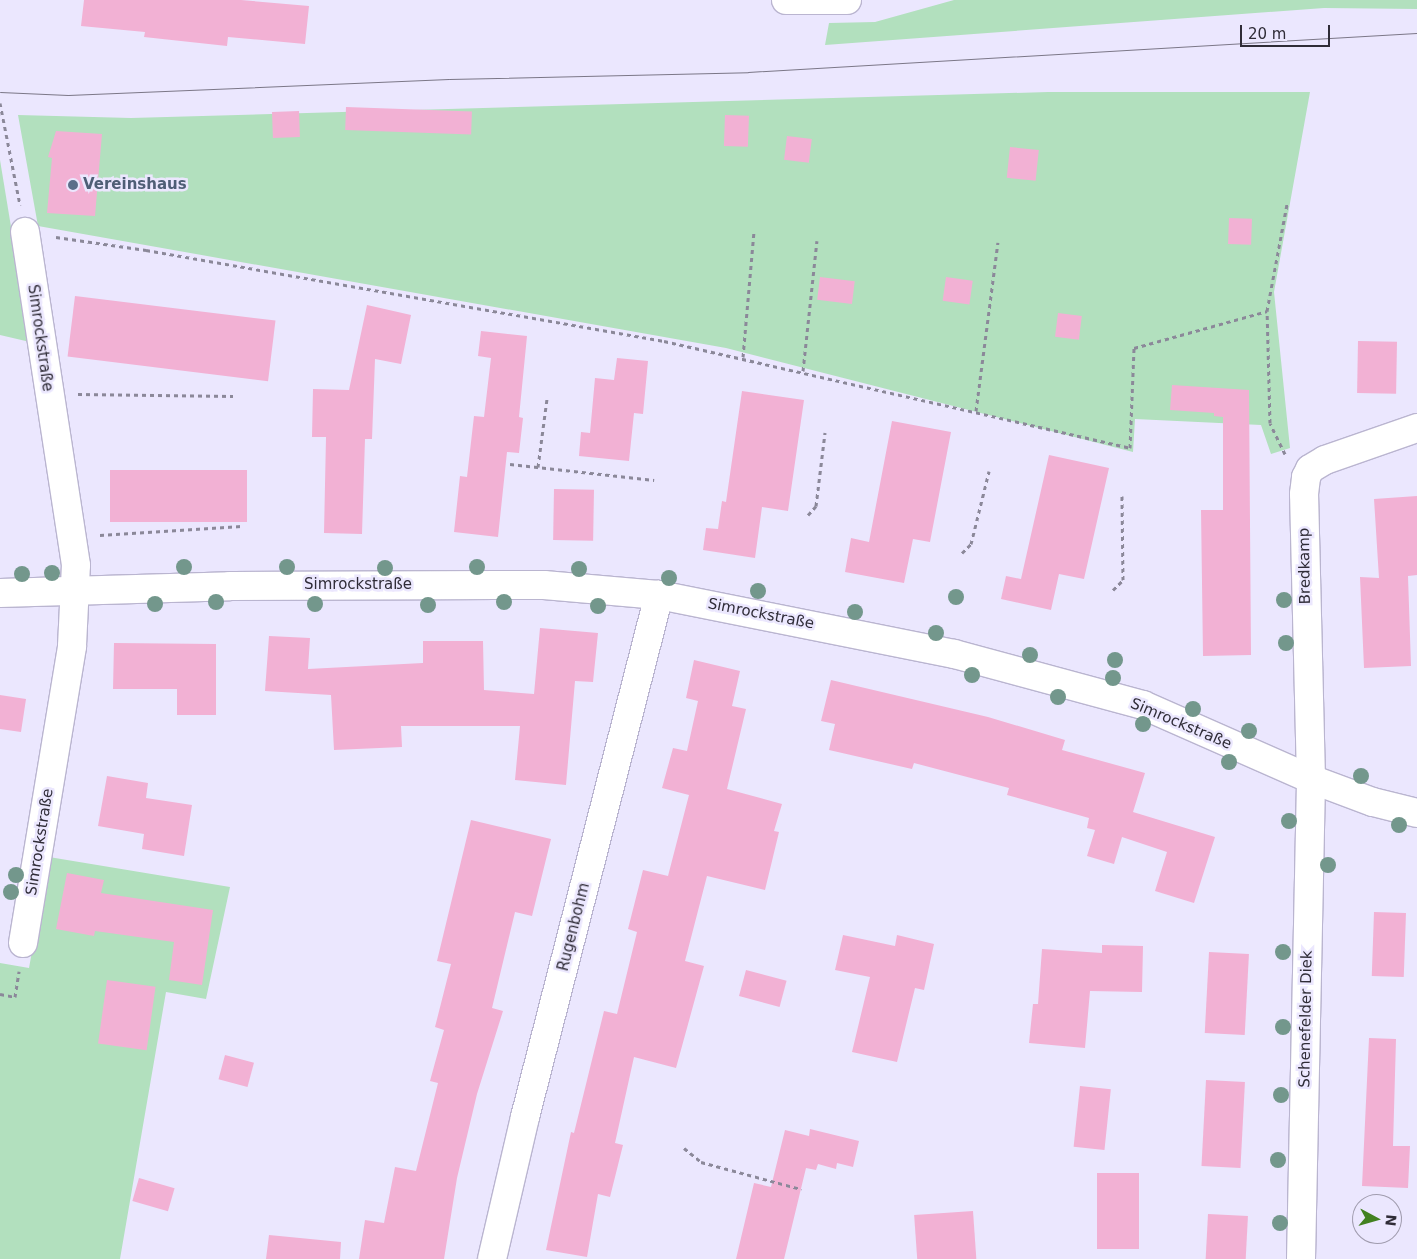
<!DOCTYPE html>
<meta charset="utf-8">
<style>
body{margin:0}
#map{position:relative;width:1417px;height:1259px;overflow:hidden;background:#ebe7fe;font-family:"DejaVu Sans",sans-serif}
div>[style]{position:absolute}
.green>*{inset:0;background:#b2e0be}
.building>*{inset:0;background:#f2b1d4;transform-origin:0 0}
.path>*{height:3px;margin-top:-1.5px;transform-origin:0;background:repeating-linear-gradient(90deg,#8b8899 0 4px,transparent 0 8px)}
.roads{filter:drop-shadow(1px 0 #bab5d0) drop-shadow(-1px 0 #bab5d0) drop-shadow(0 1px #bab5d0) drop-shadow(0 -1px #bab5d0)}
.street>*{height:28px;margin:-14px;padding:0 14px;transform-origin:14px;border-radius:14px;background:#fff}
.tram>*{height:1px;margin:-0.5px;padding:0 0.5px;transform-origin:0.5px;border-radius:0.5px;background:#7b7787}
.trees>*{width:16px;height:16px;margin:-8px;border-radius:50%;background:#73978c}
.dots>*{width:14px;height:14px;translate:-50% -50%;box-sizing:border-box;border:2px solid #ebe7fe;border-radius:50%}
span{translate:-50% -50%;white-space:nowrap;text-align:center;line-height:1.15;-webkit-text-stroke:5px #ebe7fe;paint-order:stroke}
.service-label{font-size:15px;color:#4e5e75;font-weight:700}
.left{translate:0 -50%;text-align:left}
.street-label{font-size:15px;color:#2f2c37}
.north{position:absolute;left:1352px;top:1194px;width:50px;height:50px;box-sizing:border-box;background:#ebe7fe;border:1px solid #a09cae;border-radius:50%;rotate:96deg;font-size:14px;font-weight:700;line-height:20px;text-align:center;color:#2f2c37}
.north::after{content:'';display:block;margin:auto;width:18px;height:22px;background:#428120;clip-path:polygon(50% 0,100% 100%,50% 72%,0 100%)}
.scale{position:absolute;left:1240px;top:25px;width:90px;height:22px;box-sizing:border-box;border:2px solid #2f2c37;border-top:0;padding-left:6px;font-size:15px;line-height:18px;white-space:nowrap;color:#2f2c37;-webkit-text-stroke:4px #ebe7fe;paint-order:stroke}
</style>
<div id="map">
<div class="green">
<i style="clip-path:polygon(954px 0,1417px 0,1417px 9px,1324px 8px,825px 45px,829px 23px,875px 22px)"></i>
<i style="clip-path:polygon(1048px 92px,1310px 92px,1274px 292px,1290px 448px,1271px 454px,1261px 425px,1135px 419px,1133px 452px,726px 348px,38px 226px,18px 115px,131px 118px)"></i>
<i style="clip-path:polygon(0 160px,30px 342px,0 335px)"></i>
<i style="clip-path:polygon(49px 857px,230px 887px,206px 999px,166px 992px,120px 1259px,0 1259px,0 963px,29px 968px)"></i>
</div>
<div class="building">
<i style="clip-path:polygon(84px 0,241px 0,309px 6px,305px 44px,228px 37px,227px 46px,144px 37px,145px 32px,81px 26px)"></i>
<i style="left:346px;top:107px;width:126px;height:23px;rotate:2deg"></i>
<i style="left:299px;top:111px;width:26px;height:27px;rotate:88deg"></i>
<i style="left:725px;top:115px;width:24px;height:31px;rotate:2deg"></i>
<i style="clip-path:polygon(56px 131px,102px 134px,95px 216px,47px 213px,52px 158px,48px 157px)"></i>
<i style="left:787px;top:136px;width:25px;height:24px;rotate:7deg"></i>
<i style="left:1010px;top:147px;width:29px;height:31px;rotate:6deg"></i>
<i style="left:1229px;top:218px;width:23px;height:26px;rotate:2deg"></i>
<i style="left:820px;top:277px;width:35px;height:23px;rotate:7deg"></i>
<i style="left:946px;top:277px;width:27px;height:24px;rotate:8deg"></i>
<i style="left:75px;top:296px;width:202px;height:61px;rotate:7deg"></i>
<i style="clip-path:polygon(367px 305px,411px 315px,401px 364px,375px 359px,372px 439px,365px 439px,362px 534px,324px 533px,326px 437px,312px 437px,313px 389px,349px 390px)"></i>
<i style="left:1058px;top:313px;width:24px;height:24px;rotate:7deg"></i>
<i style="clip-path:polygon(481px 331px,527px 336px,519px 417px,523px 418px,519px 453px,507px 452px,498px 537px,454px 532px,460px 476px,467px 477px,474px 416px,484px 417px,491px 358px,478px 356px)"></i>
<i style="left:1358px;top:341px;width:39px;height:52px;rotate:1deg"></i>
<i style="clip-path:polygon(617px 358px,648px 361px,643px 414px,634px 413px,629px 461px,579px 456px,581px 432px,590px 433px,595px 378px,614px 380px)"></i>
<i style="clip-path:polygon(1172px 385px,1249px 390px,1251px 655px,1203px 656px,1201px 510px,1223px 510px,1223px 417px,1214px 416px,1214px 413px,1170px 410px)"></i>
<i style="clip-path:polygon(742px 391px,804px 400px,788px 511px,762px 507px,755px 558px,703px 550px,706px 528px,718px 529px,722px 501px,726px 502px)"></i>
<i style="clip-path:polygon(892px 421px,951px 432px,930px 542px,913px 539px,904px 583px,845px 572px,851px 538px,869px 542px)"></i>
<i style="clip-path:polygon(1049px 455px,1109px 468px,1084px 579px,1059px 574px,1051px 610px,1001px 599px,1006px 576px,1021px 579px)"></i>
<i style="left:247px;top:470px;width:52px;height:137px;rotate:90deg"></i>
<i style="left:554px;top:489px;width:40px;height:51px;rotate:1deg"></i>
<i style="clip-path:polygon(1417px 496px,1417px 575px,1408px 576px,1411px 666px,1364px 668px,1360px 577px,1379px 578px,1374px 499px)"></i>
<i style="clip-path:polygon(540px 628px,598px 633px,593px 682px,575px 681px,566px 785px,515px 780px,520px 726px,401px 726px,402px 747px,334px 750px,331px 695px,265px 691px,269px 636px,310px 638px,308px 669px,423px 663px,423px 641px,483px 641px,484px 690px,534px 694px)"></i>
<i style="clip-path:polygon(114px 643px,216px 644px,216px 715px,177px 715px,177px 689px,113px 689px)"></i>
<i style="clip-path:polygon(694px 660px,740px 671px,732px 706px,746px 709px,727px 789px,782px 804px,774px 831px,779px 832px,765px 890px,707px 876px,685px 961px,704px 966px,676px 1068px,634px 1057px,615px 1143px,623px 1145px,610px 1197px,598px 1194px,587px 1257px,546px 1250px,571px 1132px,574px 1133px,604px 1011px,617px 1014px,637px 932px,628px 929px,643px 870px,668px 876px,689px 795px,662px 788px,673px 748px,687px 751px,698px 701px,686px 698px)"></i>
<i style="clip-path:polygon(831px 680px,988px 717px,1065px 740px,1062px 750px,1145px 773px,1133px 812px,1215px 837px,1194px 903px,1155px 891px,1167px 852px,1122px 837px,1114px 864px,1087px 856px,1095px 830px,1087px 828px,1089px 818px,1007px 795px,1009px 788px,914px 763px,912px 769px,829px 750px,835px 724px,821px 721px)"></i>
<i style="clip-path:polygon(0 695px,26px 699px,21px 732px,0 729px)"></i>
<i style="clip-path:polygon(107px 776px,148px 783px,146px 798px,192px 805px,184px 856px,142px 849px,144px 834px,98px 826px)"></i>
<i style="clip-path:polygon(471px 820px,551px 839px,532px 916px,515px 912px,492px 1008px,503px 1011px,477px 1094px,457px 1178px,444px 1259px,359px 1259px,365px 1220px,384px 1223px,395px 1167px,416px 1171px,438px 1083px,430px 1081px,444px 1030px,435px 1027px,451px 964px,437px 961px)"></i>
<i style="clip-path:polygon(67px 873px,104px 880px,101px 893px,213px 910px,202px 985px,169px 980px,174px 942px,95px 931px,94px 936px,56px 929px)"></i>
<i style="left:1374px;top:912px;width:32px;height:64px;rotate:2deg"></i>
<i style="clip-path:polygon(843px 935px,895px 946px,897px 935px,934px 944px,924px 990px,915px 988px,897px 1062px,852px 1052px,870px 977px,835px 970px)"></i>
<i style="clip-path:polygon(1102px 945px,1143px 946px,1142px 992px,1090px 991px,1085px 1048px,1029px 1043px,1033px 1004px,1038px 1004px,1042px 949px,1102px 953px)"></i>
<i style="left:1209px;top:952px;width:40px;height:81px;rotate:3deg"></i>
<i style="left:746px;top:970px;width:42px;height:27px;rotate:15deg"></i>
<i style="left:107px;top:980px;width:49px;height:64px;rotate:8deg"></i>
<i style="clip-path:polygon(1369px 1038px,1396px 1039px,1393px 1146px,1410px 1146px,1408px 1188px,1362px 1186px)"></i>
<i style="left:225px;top:1055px;width:30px;height:25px;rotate:15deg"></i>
<i style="left:1206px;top:1080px;width:39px;height:86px;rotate:3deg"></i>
<i style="left:1080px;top:1086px;width:31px;height:61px;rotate:6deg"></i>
<i style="clip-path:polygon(810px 1129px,859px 1141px,853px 1167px,837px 1163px,836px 1169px,818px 1164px,816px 1170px,806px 1168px,784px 1259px,736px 1259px,754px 1183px,771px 1187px,785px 1130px,809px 1136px)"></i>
<i style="left:1097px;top:1173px;width:42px;height:76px"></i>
<i style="left:139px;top:1178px;width:37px;height:24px;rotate:16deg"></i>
<i style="left:973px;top:1211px;width:48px;height:59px;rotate:86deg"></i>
<i style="left:1208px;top:1214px;width:40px;height:45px;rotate:3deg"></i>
<i style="clip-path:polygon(269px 1235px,341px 1242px,340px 1259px,266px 1259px)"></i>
</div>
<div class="path">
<i style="left:0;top:103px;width:104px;rotate:78.9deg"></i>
<i style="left:56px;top:237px;width:91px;rotate:8.2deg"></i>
<i style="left:146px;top:250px;width:526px;rotate:9.96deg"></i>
<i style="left:664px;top:341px;width:478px;rotate:12.9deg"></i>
<i style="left:1130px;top:448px;width:100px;rotate:-87.7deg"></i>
<i style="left:1134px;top:348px;width:138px;rotate:-15.5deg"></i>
<i style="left:743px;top:357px;width:126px;rotate:-85deg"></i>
<i style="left:803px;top:371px;width:131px;rotate:-83.9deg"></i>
<i style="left:78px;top:394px;width:155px;rotate:0.7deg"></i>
<i style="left:976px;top:411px;width:170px;rotate:-82.6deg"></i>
<i style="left:1285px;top:454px;width:34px;rotate:-116deg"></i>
<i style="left:1270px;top:423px;width:112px;rotate:-91.5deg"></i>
<i style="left:1267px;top:311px;width:109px;rotate:-79.4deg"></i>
<i style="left:510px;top:464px;width:145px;rotate:6.3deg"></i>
<i style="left:538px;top:467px;width:69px;rotate:-82.5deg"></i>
<i style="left:808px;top:515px;width:12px;rotate:-48deg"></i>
<i style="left:816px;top:506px;width:74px;rotate:-83deg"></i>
<i style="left:100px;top:535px;width:142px;rotate:-3.6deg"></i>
<i style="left:962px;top:553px;width:13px;rotate:-45deg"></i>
<i style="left:971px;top:544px;width:75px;rotate:-76.1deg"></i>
<i style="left:1113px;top:590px;width:14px;rotate:-45deg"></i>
<i style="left:1123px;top:580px;width:84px;rotate:-90.7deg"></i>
<i style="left:0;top:994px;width:15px;rotate:11deg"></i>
<i style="left:15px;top:997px;width:26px;rotate:-81deg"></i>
<i style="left:684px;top:1148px;width:22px;rotate:39deg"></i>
<i style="left:701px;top:1162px;width:104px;rotate:15.1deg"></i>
</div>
<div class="roads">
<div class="street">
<i style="left:786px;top:0;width:61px"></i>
<i style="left:0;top:593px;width:230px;rotate:-1.7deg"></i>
<i style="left:230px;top:586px;width:314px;rotate:-0.2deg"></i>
<i style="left:544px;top:585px;width:115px;rotate:5deg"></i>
<i style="left:659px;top:595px;width:301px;rotate:11.3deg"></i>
<i style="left:954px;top:654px;width:196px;rotate:15.1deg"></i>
<i style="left:1143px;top:705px;width:184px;rotate:23.8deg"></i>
<i style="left:1311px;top:779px;width:66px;rotate:20.4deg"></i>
<i style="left:1373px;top:802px;width:45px;rotate:14deg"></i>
<i style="left:23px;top:943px;width:301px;rotate:-80.6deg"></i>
<i style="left:72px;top:646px;width:81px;rotate:-87.2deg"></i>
<i style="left:76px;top:565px;width:337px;rotate:-98.7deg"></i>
<i style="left:492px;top:1259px;width:146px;rotate:-76.9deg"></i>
<i style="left:525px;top:1117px;width:539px;rotate:-75.6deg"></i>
<i style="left:1301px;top:1259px;width:480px;rotate:-88.8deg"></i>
<i style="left:1311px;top:779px;width:285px;rotate:-91.4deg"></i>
<i style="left:1304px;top:494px;width:17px;rotate:-83deg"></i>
<i style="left:1306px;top:477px;width:9px;rotate:-63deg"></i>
<i style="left:1310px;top:469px;width:17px;rotate:-31deg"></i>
<i style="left:1325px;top:460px;width:97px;rotate:-19.2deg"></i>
</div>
</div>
<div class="tram">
<i style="left:0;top:92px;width:68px;rotate:2.5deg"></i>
<i style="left:68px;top:95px;width:381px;rotate:-2.4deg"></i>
<i style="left:449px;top:79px;width:299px;rotate:-1.3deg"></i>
<i style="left:748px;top:72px;width:670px;rotate:-3.34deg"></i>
</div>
<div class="trees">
<i style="left:184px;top:567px"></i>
<i style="left:287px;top:567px"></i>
<i style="left:477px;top:567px"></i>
<i style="left:385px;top:568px"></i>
<i style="left:579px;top:569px"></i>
<i style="left:52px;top:573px"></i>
<i style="left:22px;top:574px"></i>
<i style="left:669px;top:578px"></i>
<i style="left:758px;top:591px"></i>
<i style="left:956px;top:597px"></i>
<i style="left:1284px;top:600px"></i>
<i style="left:216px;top:602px"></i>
<i style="left:504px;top:602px"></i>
<i style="left:155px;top:604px"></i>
<i style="left:315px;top:604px"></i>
<i style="left:428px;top:605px"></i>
<i style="left:598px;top:606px"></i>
<i style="left:855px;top:612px"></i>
<i style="left:936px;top:633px"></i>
<i style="left:1286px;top:643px"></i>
<i style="left:1030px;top:655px"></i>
<i style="left:1115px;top:660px"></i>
<i style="left:972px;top:675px"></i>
<i style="left:1113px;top:678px"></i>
<i style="left:1058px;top:697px"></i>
<i style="left:1193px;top:709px"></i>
<i style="left:1143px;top:724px"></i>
<i style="left:1249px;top:731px"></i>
<i style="left:1229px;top:762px"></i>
<i style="left:1361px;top:776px"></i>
<i style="left:1289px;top:821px"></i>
<i style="left:1399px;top:825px"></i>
<i style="left:1328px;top:865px"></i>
<i style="left:16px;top:875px"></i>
<i style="left:11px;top:892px"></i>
<i style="left:1283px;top:952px"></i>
<i style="left:1283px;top:1027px"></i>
<i style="left:1281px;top:1095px"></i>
<i style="left:1278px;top:1160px"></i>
<i style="left:1280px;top:1223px"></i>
</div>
<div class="dots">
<i style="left:73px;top:185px;background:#5c6f8a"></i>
</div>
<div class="service-label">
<span class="left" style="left:83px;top:185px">Vereinshaus</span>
</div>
<div class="street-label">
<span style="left:40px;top:338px;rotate:82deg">Simrockstraße</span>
<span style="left:1305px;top:566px;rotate:-91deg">Bredkamp</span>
<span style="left:358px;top:585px">Simrockstraße</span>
<span style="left:761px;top:614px;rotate:11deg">Simrockstraße</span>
<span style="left:1181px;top:724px;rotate:23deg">Simrockstraße</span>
<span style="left:40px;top:842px;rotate:-81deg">Simrockstraße</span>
<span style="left:574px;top:927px;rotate:-76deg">Rugenbohm</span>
<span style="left:1306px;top:1019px;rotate:-89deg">Schenefelder Diek</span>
</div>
<div class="north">N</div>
<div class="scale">20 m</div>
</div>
